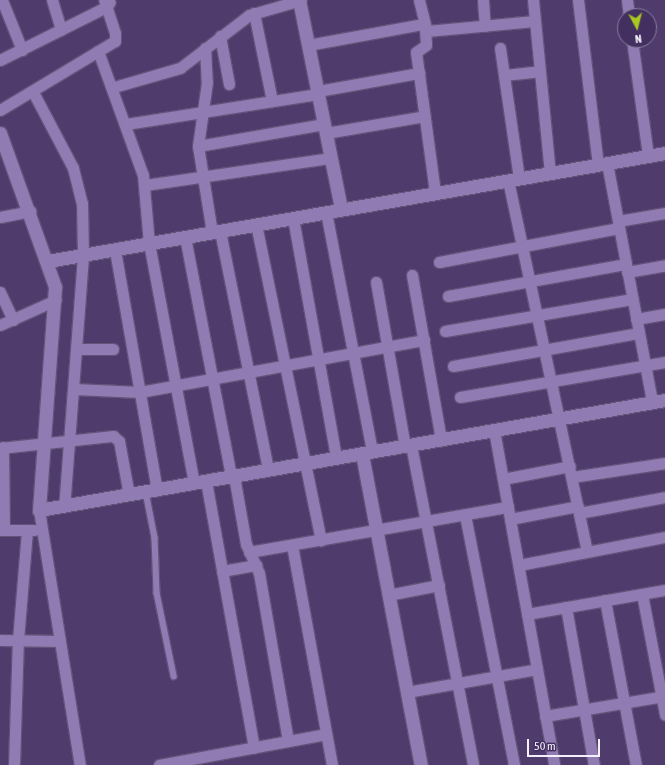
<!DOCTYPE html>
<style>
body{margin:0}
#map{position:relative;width:665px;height:765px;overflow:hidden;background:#4f3b6c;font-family:"Asap Condensed",sans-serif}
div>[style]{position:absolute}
.roads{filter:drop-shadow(1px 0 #625379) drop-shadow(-1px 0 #625379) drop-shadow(0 1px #625379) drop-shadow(0 -1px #625379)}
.service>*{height:5.5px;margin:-2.75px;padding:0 2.75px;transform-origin:2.75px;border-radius:2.75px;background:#907bb2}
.minor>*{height:11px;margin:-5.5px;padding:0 5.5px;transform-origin:5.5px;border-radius:5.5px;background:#907bb2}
.tertiary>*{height:13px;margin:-6.5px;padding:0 6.5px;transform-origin:6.5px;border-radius:6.5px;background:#907bb2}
span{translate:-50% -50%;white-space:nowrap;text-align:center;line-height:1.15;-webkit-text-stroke:4px #443060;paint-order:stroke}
.north{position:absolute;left:617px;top:8px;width:40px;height:40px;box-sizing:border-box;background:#443060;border:1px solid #8a7d9e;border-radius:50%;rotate:173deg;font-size:11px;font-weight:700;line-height:16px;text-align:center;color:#f4f0fc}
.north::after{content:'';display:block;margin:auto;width:14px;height:18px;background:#a7c81f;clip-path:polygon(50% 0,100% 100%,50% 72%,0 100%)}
.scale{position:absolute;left:527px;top:739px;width:73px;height:18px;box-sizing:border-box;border:2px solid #f4f0fc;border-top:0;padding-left:5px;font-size:12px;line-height:14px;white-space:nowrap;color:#f4f0fc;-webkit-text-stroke:3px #443060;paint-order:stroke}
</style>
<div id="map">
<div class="roads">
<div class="service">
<i style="left:146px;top:492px;width:47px;rotate:78.9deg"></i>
<i style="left:155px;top:538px;width:55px;rotate:87.9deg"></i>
<i style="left:157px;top:593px;width:85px;rotate:78.4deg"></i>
</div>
<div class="minor">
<i style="left:2px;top:0;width:54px;rotate:68.2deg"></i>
<i style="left:52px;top:0;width:31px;rotate:73deg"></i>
<i style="left:419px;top:0;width:32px;rotate:76deg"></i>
<i style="left:427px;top:31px;width:108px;rotate:-5.3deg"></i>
<i style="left:483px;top:0;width:26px;rotate:86deg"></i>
<i style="left:533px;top:0;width:174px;rotate:84.4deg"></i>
<i style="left:578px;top:0;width:166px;rotate:83.1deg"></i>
<i style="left:627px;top:0;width:16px;rotate:83deg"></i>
<i style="left:254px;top:13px;width:90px;rotate:78.4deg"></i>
<i style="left:425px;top:29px;width:16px;rotate:86deg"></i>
<i style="left:426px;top:45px;width:12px;rotate:145deg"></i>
<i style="left:416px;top:52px;width:141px;rotate:82.3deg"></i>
<i style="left:220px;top:36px;width:49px;rotate:79.4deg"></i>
<i style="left:632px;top:40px;width:117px;rotate:82.1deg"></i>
<i style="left:308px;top:45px;width:116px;rotate:-10.4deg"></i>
<i style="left:205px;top:48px;width:34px;rotate:87deg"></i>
<i style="left:207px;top:82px;width:65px;rotate:98deg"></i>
<i style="left:198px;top:146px;width:87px;rotate:80.8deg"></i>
<i style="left:500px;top:48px;width:131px;rotate:81.7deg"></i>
<i style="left:98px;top:51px;width:132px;rotate:70.1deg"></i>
<i style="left:143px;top:175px;width:68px;rotate:85deg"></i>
<i style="left:149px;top:243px;width:244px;rotate:79.4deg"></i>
<i style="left:0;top:60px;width:119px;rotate:-26.6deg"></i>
<i style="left:106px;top:7px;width:6px;rotate:-51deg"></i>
<i style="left:504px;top:75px;width:36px;rotate:-6deg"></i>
<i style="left:114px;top:87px;width:69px;rotate:-16.1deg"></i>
<i style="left:180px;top:68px;width:87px;rotate:-37.5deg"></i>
<i style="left:249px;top:15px;width:54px;rotate:-16.1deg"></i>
<i style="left:318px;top:91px;width:103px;rotate:-10.1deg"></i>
<i style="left:33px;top:92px;width:86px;rotate:62.2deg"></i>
<i style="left:73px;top:168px;width:36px;rotate:76deg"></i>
<i style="left:82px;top:203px;width:53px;rotate:88.9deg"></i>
<i style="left:83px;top:256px;width:251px;rotate:94.3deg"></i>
<i style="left:0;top:110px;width:134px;rotate:-31deg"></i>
<i style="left:115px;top:41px;width:8px;rotate:-90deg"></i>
<i style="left:115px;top:33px;width:35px;rotate:-108deg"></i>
<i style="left:126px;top:124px;width:194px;rotate:-8.9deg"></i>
<i style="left:326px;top:133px;width:100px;rotate:-9.7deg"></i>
<i style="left:198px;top:146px;width:128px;rotate:-9.9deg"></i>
<i style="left:607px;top:163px;width:243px;rotate:79.3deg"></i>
<i style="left:508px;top:180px;width:380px;rotate:78deg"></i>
<i style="left:145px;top:185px;width:188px;rotate:-8.3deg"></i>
<i style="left:326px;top:212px;width:244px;rotate:79.1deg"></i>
<i style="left:0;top:217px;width:31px;rotate:-11deg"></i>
<i style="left:293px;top:218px;width:244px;rotate:79.8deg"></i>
<i style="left:618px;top:221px;width:48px;rotate:-9.7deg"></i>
<i style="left:256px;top:224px;width:323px;rotate:78.4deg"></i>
<i style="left:220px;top:231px;width:244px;rotate:78.6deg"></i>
<i style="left:185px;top:237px;width:244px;rotate:79.1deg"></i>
<i style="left:115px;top:250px;width:244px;rotate:80.1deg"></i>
<i style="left:439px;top:262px;width:183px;rotate:-10.7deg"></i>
<i style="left:627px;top:272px;width:39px;rotate:-10deg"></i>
<i style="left:412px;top:275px;width:168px;rotate:80deg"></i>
<i style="left:376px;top:282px;width:167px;rotate:80deg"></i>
<i style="left:0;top:292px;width:31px;rotate:65deg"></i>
<i style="left:448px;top:296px;width:181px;rotate:-10.2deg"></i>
<i style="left:636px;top:319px;width:29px;rotate:-10deg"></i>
<i style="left:0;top:325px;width:61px;rotate:-24.1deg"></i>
<i style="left:445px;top:331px;width:190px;rotate:-9.7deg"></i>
<i style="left:77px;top:349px;width:36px"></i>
<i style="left:453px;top:366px;width:189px;rotate:-10.1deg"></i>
<i style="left:74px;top:389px;width:66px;rotate:2.6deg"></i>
<i style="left:140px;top:392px;width:289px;rotate:-10.4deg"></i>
<i style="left:460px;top:397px;width:208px;rotate:-9.7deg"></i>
<i style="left:494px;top:430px;width:340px;rotate:79.8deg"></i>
<i style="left:411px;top:445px;width:326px;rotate:79deg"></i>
<i style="left:3px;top:447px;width:83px;rotate:89.3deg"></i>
<i style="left:0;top:448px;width:114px;rotate:-6.1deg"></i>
<i style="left:113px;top:436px;width:8px;rotate:40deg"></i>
<i style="left:119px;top:441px;width:55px;rotate:79.5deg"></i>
<i style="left:234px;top:476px;width:69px;rotate:80deg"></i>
<i style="left:246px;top:544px;width:32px;rotate:66deg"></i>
<i style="left:259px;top:573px;width:170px;rotate:80.2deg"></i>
<i style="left:572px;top:477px;width:94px;rotate:-8.6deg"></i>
<i style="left:503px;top:479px;width:68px;rotate:-11deg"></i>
<i style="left:206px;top:481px;width:271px;rotate:79.8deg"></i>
<i style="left:39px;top:510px;width:258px;rotate:80.9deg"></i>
<i style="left:579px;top:513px;width:87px;rotate:-10.5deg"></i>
<i style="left:465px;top:515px;width:255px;rotate:78.9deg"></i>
<i style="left:510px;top:519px;width:69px;rotate:-10.8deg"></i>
<i style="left:0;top:530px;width:34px"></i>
<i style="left:292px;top:545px;width:224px;rotate:79.7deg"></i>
<i style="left:249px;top:552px;width:263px;rotate:-9.9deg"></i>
<i style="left:519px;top:565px;width:149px;rotate:-10.9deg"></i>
<i style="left:222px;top:571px;width:35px;rotate:-10deg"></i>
<i style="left:642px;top:594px;width:123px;rotate:79.2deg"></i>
<i style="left:388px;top:595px;width:52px;rotate:-11.1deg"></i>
<i style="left:605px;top:600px;width:168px;rotate:79.4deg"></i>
<i style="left:566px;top:607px;width:160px;rotate:80deg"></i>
<i style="left:527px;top:614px;width:140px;rotate:-9.9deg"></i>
<i style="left:0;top:640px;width:60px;rotate:1deg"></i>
<i style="left:407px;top:692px;width:132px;rotate:-10deg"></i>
<i style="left:545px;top:716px;width:122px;rotate:-9.5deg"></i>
<i style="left:14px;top:765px;width:125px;rotate:-88.2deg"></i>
<i style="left:18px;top:640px;width:110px;rotate:-85.3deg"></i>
<i style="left:159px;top:765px;width:170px;rotate:-10.5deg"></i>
</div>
<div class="tertiary">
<i style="left:299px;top:0;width:213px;rotate:78.6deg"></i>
<i style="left:0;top:133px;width:164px;rotate:70.3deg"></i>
<i style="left:55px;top:287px;width:224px;rotate:94.1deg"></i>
<i style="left:39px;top:510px;width:636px;rotate:-9.97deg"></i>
<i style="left:48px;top:261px;width:626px;rotate:-9.93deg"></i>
<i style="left:362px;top:454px;width:317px;rotate:79.3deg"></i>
</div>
</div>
<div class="north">N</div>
<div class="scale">50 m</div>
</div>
